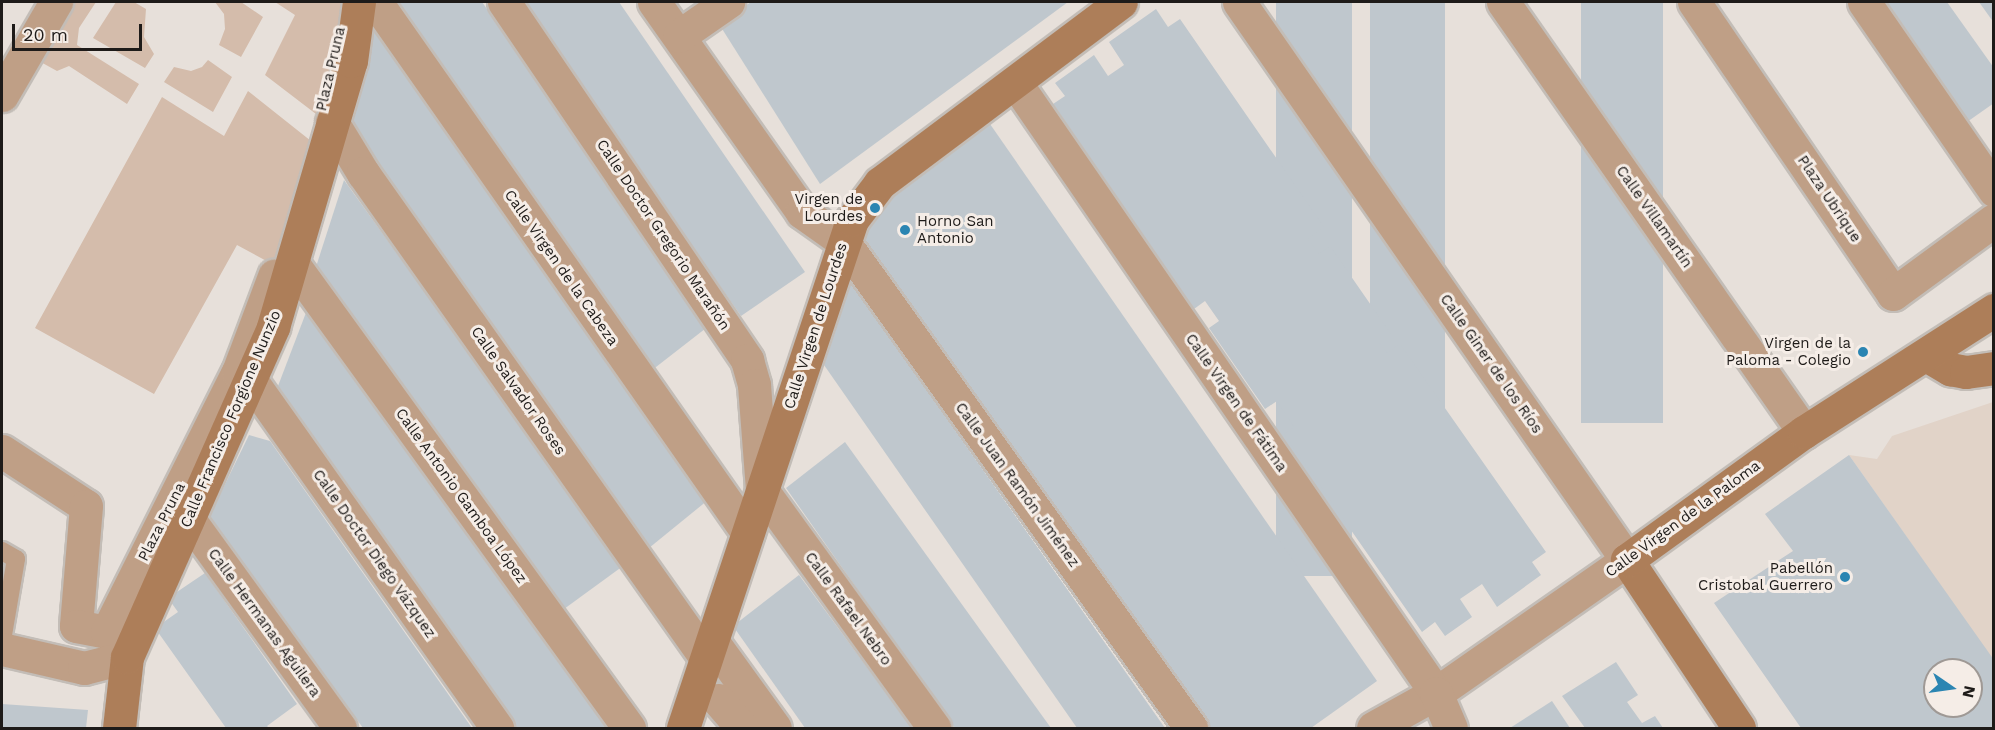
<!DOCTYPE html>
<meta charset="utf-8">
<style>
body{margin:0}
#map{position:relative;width:1995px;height:730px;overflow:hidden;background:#e7e0da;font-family:"Work Sans",sans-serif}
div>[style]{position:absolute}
.built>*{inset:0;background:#e1d3c8}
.green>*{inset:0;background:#d4bcab}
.building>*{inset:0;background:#bfc7cd;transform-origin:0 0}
.roads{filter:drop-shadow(2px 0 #c3bdb7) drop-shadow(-2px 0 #c3bdb7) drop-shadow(0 2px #c3bdb7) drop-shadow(0 -2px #c3bdb7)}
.lane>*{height:18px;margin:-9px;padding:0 9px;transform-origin:9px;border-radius:9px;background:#bf9f86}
.street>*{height:33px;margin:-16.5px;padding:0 16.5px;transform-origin:16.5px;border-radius:16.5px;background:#bf9f86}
.secondary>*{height:33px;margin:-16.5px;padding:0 16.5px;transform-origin:16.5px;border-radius:16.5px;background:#ad7e59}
.dots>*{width:16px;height:16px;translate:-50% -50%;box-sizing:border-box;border:3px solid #f5ede7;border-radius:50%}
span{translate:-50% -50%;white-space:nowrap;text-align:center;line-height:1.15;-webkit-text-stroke:6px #f5ede7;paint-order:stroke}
.street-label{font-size:15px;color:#1e1b19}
.poi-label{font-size:15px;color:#1e1b19}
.right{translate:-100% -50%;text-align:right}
.left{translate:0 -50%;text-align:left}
.frame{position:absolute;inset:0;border:3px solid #1e1b19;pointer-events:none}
.north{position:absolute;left:1923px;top:658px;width:60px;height:60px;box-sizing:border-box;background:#f5ede7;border:2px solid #9f9995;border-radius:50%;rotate:103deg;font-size:16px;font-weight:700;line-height:24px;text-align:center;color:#1e1b19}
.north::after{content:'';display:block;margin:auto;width:21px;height:27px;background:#2b85b2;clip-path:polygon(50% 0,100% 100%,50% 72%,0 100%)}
.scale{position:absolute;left:12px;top:24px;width:130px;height:27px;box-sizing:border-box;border:3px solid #1e1b19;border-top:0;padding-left:8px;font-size:18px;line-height:21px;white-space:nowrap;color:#1e1b19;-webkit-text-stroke:4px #f5ede7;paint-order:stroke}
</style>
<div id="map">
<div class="built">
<i style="clip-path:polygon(1993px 402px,1993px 660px,1849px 455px,1877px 459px,1892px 436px)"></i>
</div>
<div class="green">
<i style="clip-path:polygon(61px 2px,96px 2px,79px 28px,77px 45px,139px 84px,127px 104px,69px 66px,57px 71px,28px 55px)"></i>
<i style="clip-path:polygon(116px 2px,134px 2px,146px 9px,144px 37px,154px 54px,145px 68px,93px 38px)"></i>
<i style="clip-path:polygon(215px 2px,241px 2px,263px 17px,241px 57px,219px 45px,225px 29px,224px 14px)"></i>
<i style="clip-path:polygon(275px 2px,343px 2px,334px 55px,316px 114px,265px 75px,295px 15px)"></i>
<i style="clip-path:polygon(208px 60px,232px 77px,213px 112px,164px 82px,174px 67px,191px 71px,202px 67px)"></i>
<i style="clip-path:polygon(248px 91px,311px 141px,274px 265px,237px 245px,154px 394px,35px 328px,162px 97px,224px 136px)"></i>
</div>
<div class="building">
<i style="clip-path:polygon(389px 2px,482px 2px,710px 325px,647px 374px)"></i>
<i style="clip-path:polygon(519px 2px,619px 2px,805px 272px,741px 316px)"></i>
<i style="clip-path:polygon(751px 2px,1068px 2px,820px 184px,719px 24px)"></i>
<i style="left:1276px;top:2px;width:76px;height:574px"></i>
<i style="left:1370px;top:2px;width:75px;height:522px"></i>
<i style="left:1581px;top:2px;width:82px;height:421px"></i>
<i style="clip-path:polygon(1884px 2px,1947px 2px,1994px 68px,1994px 103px,1967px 122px)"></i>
<i style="clip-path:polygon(1979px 2px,1994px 2px,1994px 23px)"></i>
<i style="clip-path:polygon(1156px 9px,1168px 27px,1180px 19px,1324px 227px,1308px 239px,1319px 254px,1330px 246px,1391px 334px,1379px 342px,1387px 353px,1400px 344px,1546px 552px,1532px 562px,1541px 575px,1497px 607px,1482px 584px,1460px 599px,1472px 617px,1445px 636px,1435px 622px,1422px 632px,1284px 434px,1294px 427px,1277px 401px,1265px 409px,1209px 328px,1219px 321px,1205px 301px,1194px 309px,1053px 104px,1065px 96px,1055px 83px,1094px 55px,1108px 76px,1124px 65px,1109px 42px)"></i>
<i style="clip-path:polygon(376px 25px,708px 500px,649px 548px,350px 129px)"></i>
<i style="clip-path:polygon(990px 124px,1377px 681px,1311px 728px,1211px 728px,862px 237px,905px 183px)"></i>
<i style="clip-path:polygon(344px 180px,623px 566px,564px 609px,314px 273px)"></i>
<i style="clip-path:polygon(847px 277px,1165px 728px,1077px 728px,824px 365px)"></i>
<i style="clip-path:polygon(307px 310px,607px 728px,516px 728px,278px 386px)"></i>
<i style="clip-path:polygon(249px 435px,270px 441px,472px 728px,363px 728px,209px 517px)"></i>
<i style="clip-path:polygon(845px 442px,1051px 728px,955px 728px,786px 488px)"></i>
<i style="clip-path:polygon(evenodd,1849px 455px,1994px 660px,1994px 728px,1801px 728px,1714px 603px,1793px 551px,1765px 514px,1849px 455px,1935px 670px,1971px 670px,1971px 706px,1935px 706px,1935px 670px)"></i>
<i style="clip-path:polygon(205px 573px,297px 704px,267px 726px,269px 728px,226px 728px,155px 628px,178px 612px,168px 598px)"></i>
<i style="clip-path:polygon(799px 575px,912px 728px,805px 728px,733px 626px)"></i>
<i style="clip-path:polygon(1616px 662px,1638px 695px,1627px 702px,1642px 723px,1655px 716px,1663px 728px,1585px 728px,1562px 696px)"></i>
<i style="clip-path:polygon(1552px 701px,1570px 728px,1510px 728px)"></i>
<i style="clip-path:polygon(2px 704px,88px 710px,86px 728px,2px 728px)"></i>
</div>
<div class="roads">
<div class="lane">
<i style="left:2px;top:551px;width:16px;rotate:30deg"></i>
<i style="left:16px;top:559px;width:83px;rotate:99.7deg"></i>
</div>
<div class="street">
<i style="left:376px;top:2px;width:648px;rotate:54.99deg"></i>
<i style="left:504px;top:2px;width:433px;rotate:55.8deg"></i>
<i style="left:747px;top:360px;width:26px;rotate:74deg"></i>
<i style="left:754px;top:385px;width:105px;rotate:85.6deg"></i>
<i style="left:762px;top:490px;width:294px;rotate:54.1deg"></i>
<i style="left:654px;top:2px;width:257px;rotate:54.8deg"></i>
<i style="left:802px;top:212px;width:50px;rotate:35.3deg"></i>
<i style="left:843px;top:241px;width:599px;rotate:54.45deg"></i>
<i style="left:1239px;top:2px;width:680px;rotate:55.19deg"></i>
<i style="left:1627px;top:560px;width:233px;rotate:145.1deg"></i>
<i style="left:1436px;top:693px;width:72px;rotate:150.9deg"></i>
<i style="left:1503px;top:2px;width:525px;rotate:55.01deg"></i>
<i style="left:1694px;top:2px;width:353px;rotate:55.7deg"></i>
<i style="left:1893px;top:294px;width:125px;rotate:-36.2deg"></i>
<i style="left:1864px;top:2px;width:229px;rotate:55.3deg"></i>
<i style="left:679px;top:36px;width:60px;rotate:-34.8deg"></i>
<i style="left:1015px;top:82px;width:742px;rotate:55.43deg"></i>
<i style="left:1436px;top:693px;width:38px;rotate:67deg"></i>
<i style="left:2px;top:95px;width:108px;rotate:-59.9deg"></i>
<i style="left:332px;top:122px;width:60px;rotate:58.7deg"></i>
<i style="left:363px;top:173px;width:594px;rotate:54.73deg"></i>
<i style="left:293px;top:264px;width:573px;rotate:54.09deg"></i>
<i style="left:250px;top:379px;width:428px;rotate:54.7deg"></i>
<i style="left:2px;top:451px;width:100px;rotate:33.2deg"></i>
<i style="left:86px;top:506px;width:120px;rotate:94.8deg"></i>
<i style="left:76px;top:626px;width:32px;rotate:11deg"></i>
<i style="left:107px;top:632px;width:291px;rotate:-63.3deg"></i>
<i style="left:238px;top:372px;width:103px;rotate:-69.4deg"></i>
<i style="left:188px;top:518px;width:259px;rotate:54.1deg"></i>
<i style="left:712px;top:641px;width:107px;rotate:54.1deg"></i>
<i style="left:2px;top:649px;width:84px;rotate:13deg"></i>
<i style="left:84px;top:668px;width:44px;rotate:-14.3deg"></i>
<i style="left:718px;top:700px;width:37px;rotate:49deg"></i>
</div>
<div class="secondary">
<i style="left:1928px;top:356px;width:26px;rotate:31deg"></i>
<i style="left:1950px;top:369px;width:16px;rotate:11deg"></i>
<i style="left:1966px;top:372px;width:28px;rotate:-8deg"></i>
<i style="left:119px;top:728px;width:71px;rotate:-83.6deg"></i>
<i style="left:127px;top:657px;width:361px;rotate:-66.1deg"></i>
<i style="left:273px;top:327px;width:277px;rotate:-73.7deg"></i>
<i style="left:351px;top:61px;width:60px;rotate:-82.3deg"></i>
<i style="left:683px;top:728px;width:535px;rotate:-71.6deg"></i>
<i style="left:852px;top:220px;width:46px;rotate:-52.9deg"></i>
<i style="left:880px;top:183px;width:301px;rotate:-36.9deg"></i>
<i style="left:1739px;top:728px;width:202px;rotate:-123.7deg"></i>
<i style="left:1627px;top:560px;width:218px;rotate:-35.9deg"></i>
<i style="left:1804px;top:432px;width:226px;rotate:-32.7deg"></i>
</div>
</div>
<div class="dots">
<i style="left:875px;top:208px;background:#2b85b2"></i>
<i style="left:905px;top:230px;background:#2b85b2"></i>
<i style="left:1863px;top:352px;background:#2b85b2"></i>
<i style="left:1845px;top:577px;background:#2b85b2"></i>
</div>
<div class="street-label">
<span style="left:331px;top:69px;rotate:-77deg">Plaza Pruna</span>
<span style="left:1829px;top:199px;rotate:56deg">Plaza Ubrique</span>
<span style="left:1654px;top:217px;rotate:55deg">Calle Villamartín</span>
<span style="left:663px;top:235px;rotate:56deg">Calle Doctor Gregorio Marañón</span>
<span style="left:561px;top:268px;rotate:55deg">Calle Virgen de la Cabeza</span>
<span style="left:816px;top:326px;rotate:-72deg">Calle Virgen de Lourdes</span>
<span style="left:1491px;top:364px;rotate:55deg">Calle Giner de los Ríos</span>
<span style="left:518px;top:391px;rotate:55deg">Calle Salvador Roses</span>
<span style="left:1236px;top:403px;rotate:55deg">Calle Virgen de Fátima</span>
<span style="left:231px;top:419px;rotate:-67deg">Calle Francisco Forgione Nunzio</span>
<span style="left:1017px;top:485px;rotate:54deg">Calle Juan Ramón Jiménez</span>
<span style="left:461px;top:496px;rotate:54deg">Calle Antonio Gamboa López</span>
<span style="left:1683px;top:519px;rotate:-36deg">Calle Virgen de la Paloma</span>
<span style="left:162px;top:522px;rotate:-63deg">Plaza Pruna</span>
<span style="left:374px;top:554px;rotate:55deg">Calle Doctor Diego Vázquez</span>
<span style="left:848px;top:609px;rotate:54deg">Calle Rafael Nebro</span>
<span style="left:264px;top:623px;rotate:54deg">Calle Hermanas Aguilera</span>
</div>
<div class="poi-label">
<span class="right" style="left:863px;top:208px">Virgen de<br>Lourdes</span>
<span class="left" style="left:917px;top:230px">Horno San<br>Antonio</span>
<span class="right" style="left:1851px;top:352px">Virgen de la<br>Paloma - Colegio</span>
<span class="right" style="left:1833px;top:577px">Pabellón<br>Cristobal Guerrero</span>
</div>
<div class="frame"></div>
<div class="north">N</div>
<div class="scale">20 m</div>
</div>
